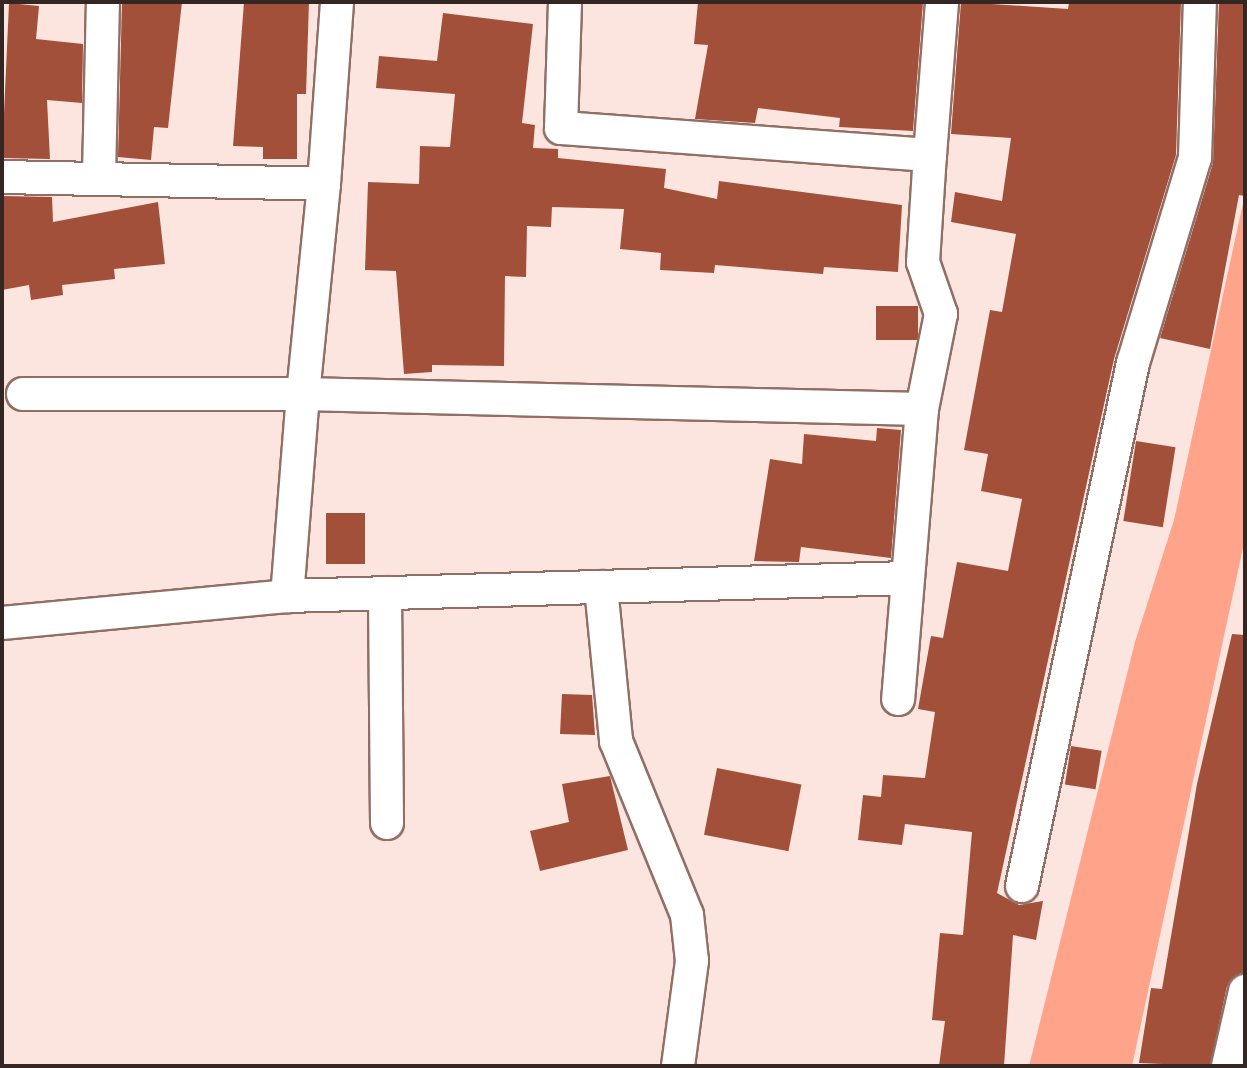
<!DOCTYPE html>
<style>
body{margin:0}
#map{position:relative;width:1247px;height:1068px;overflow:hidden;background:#fce5df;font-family:"IBM Plex Sans",sans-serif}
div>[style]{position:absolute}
.water>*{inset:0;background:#ffa38a}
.building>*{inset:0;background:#a3503a;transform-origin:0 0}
.roads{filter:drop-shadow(2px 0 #906f66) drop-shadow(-2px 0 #906f66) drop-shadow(0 2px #906f66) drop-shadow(0 -2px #906f66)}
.street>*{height:32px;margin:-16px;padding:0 16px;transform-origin:16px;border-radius:16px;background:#fff}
span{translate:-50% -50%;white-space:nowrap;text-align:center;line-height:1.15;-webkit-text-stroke:8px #fce5df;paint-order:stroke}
.frame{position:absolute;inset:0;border:4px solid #342623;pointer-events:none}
</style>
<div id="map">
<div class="water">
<i style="clip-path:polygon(1245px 194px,1245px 538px,1132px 1066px,1029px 1066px,1135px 642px,1174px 520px)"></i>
</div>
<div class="building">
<i style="clip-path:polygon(122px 2px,182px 2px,168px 128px,154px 127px,151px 160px,118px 157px)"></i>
<i style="clip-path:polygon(244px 2px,309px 2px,306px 94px,297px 94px,297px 159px,263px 159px,263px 147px,233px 146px)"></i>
<i style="clip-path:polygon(698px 2px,923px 2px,913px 131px,839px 127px,840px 118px,758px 108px,755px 123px,695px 119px,708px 45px,694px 44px)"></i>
<i style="clip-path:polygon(961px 2px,1068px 9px,1069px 2px,1181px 2px,1176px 155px,1114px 359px,997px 893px,1019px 905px,1043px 901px,1036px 940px,1013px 935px,1004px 1066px,939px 1066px,945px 1021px,932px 1020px,940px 933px,963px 935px,972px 832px,905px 824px,902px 845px,858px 840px,863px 795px,881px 797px,883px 775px,925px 778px,935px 712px,918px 709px,931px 636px,943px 638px,957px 562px,1008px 571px,1022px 499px,981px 491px,988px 454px,964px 450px,990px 310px,1002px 312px,1016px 234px,951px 222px,955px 192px,1002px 201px,1011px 138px,951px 134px)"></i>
<i style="clip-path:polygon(1219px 2px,1245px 2px,1245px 196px,1239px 195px,1210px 349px,1160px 338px,1213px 163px)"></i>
<i style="clip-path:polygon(9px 3px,39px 6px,36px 39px,83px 44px,82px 103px,47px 100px,50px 159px,2px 158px)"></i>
<i style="clip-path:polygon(443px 13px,533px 24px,522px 123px,535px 125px,533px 148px,558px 149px,558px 158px,666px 169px,664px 188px,717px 199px,719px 181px,902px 205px,898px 272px,824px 267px,823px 274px,715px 265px,714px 273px,660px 270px,661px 253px,620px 249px,624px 209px,552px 207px,551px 227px,527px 226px,526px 277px,505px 276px,504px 366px,432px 365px,432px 372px,404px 374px,396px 271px,365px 270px,368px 182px,419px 184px,420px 146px,450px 147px,455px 94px,376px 88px,379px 56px,437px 61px)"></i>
<i style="clip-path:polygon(2px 196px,52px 197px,53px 222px,158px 202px,165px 264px,114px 269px,115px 279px,62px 285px,63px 295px,31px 300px,29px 285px,2px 290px)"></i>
<i style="left:876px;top:306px;width:42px;height:34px"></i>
<i style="clip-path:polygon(877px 428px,901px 430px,891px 558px,801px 547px,799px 562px,754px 561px,770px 459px,802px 464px,804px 434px,876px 441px)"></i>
<i style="left:1136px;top:441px;width:40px;height:81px;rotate:9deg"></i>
<i style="left:326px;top:513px;width:39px;height:51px"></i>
<i style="clip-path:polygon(1232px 634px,1245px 635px,1245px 973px,1227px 986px,1210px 1066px,1139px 1063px,1151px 988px,1162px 989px,1197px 784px)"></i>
<i style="clip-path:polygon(562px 694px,592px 695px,595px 735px,560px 734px)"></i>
<i style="left:1071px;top:746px;width:31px;height:39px;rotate:9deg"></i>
<i style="left:717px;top:768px;width:86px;height:68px;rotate:11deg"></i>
<i style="clip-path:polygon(610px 776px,628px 850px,540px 871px,530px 831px,569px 822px,562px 784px)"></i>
</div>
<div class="roads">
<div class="street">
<i style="left:565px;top:2px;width:126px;rotate:91.8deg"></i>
<i style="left:561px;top:128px;width:370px;rotate:4.2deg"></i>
<i style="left:930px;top:155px;width:153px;rotate:-85.5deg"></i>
<i style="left:99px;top:176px;width:174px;rotate:-88.7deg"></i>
<i style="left:2px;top:177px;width:322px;rotate:1.2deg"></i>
<i style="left:324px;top:184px;width:182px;rotate:-85.9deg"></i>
<i style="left:324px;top:184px;width:211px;rotate:95.7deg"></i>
<i style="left:303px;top:394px;width:619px;rotate:1.39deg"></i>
<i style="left:922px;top:409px;width:291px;rotate:94.7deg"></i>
<i style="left:23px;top:394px;width:280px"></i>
<i style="left:303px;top:394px;width:203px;rotate:94.5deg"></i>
<i style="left:922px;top:409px;width:97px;rotate:-78.7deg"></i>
<i style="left:941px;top:314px;width:55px;rotate:-109.1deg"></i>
<i style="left:923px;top:262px;width:107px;rotate:-86.3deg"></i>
<i style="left:601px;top:587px;width:155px;rotate:84.4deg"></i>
<i style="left:616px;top:741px;width:188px;rotate:67.8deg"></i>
<i style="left:687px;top:915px;width:46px;rotate:83.8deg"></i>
<i style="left:692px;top:961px;width:106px;rotate:97.6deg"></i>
<i style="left:385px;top:593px;width:230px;rotate:89.5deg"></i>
<i style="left:2px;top:623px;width:286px;rotate:-5.4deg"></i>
<i style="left:287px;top:596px;width:621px;rotate:-1.66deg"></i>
<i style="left:1022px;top:886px;width:535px;rotate:-78.02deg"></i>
<i style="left:1133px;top:363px;width:214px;rotate:-73.2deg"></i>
<i style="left:1195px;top:158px;width:156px;rotate:-88.2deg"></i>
<i style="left:1228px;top:1066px;width:77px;rotate:-77.2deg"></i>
</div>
</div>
<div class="frame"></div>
</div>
